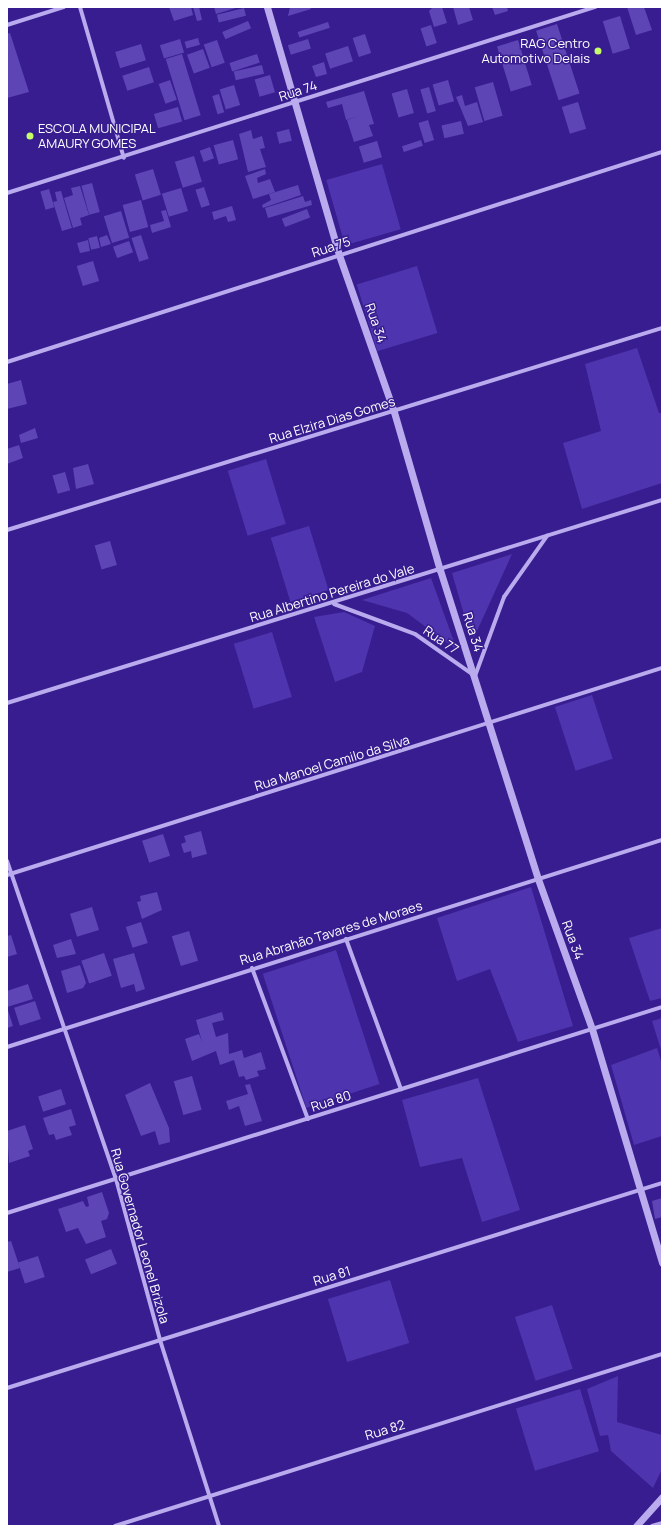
<!DOCTYPE html>
<meta charset="utf-8">
<style>
body{margin:0}
#map{position:relative;width:669px;height:1533px;overflow:hidden;background:#371d8f;font-family:Manrope,sans-serif}
div>[style]{position:absolute}
.green>*{inset:0;background:#4e34ae;transform-origin:0 0}
.building>*{inset:0;background:#5e45b6;transform-origin:0 0}
.minor>*{height:4px;margin:-2px;padding:0 2px;transform-origin:2px;border-radius:2px;background:#b9abed}
.tertiary>*{height:7px;margin:-3.5px;padding:0 3.5px;transform-origin:3.5px;border-radius:3.5px;background:#b9abed}
.dots>*{width:11px;height:11px;translate:-50% -50%;box-sizing:border-box;border:2px solid #371d8f;border-radius:50%}
span{translate:-50% -50%;white-space:nowrap;text-align:center;line-height:1.15;-webkit-text-stroke:3px #371d8f;paint-order:stroke}
.poi-label{font-size:13px;color:#fff}
.right{translate:-100% -50%;text-align:right}
.left{translate:0 -50%;text-align:left}
.street-label{font-size:13px;color:#fff}
.frame{position:absolute;inset:0;border:8px solid #fff;pointer-events:none}
</style>
<div id="map">
<div class="green">
<i style="left:382px;top:164px;width:68px;height:58px;rotate:74deg"></i>
<i style="left:417px;top:266px;width:70px;height:63px;rotate:73deg"></i>
<i style="clip-path:polygon(637px 348px,659px 413px,662px 413px,662px 483px,582px 509px,563px 443px,601px 431px,585px 364px)"></i>
<i style="left:266px;top:459px;width:68px;height:40px;rotate:73deg"></i>
<i style="left:309px;top:526px;width:67px;height:40px;rotate:73deg"></i>
<i style="clip-path:polygon(512px 554px,472px 642px,452px 573px)"></i>
<i style="clip-path:polygon(431px 578px,457px 650px,407px 613px,362px 600px)"></i>
<i style="clip-path:polygon(344px 612px,375px 626px,362px 672px,335px 682px,314px 617px)"></i>
<i style="left:272px;top:632px;width:68px;height:40px;rotate:73deg"></i>
<i style="left:592px;top:695px;width:67px;height:39px;rotate:72deg"></i>
<i style="clip-path:polygon(531px 887px,573px 1026px,518px 1042px,490px 969px,457px 981px,437px 918px)"></i>
<i style="clip-path:polygon(662px 928px,662px 998px,650px 1001px,629px 938px)"></i>
<i style="left:336px;top:950px;width:141px;height:77px;rotate:72deg"></i>
<i style="clip-path:polygon(662px 1018px,662px 1053px,652px 1021px)"></i>
<i style="clip-path:polygon(657px 1048px,662px 1064px,662px 1136px,634px 1145px,611px 1065px)"></i>
<i style="clip-path:polygon(478px 1078px,520px 1210px,482px 1222px,462px 1158px,420px 1167px,402px 1100px)"></i>
<i style="left:390px;top:1280px;width:66px;height:65px;rotate:73deg"></i>
<i style="left:552px;top:1305px;width:67px;height:39px;rotate:72deg"></i>
<i style="clip-path:polygon(618px 1376px,617px 1422px,662px 1435px,662px 1469px,653px 1488px,611px 1451px,608px 1435px,600px 1436px,587px 1389px)"></i>
<i style="left:580px;top:1389px;width:65px;height:67px;rotate:73deg"></i>
</div>
<div class="building">
<i style="clip-path:polygon(169px 7px,191px 7px,193px 15px,174px 21px)"></i>
<i style="clip-path:polygon(193px 7px,199px 7px,202px 20px,197px 21px)"></i>
<i style="clip-path:polygon(214px 7px,239px 7px,216px 14px)"></i>
<i style="clip-path:polygon(290px 7px,310px 7px,311px 9px,288px 16px)"></i>
<i style="clip-path:polygon(433px 7px,442px 7px,447px 23px,434px 27px,429px 11px)"></i>
<i style="clip-path:polygon(453px 7px,469px 7px,473px 20px,458px 25px)"></i>
<i style="clip-path:polygon(492px 7px,507px 7px,508px 11px,495px 15px)"></i>
<i style="clip-path:polygon(627px 7px,644px 7px,652px 30px,636px 35px)"></i>
<i style="left:244px;top:8px;width:8px;height:28px;rotate:76deg"></i>
<i style="left:620px;top:16px;width:34px;height:18px;rotate:73deg"></i>
<i style="left:248px;top:21px;width:8px;height:28px;rotate:67deg"></i>
<i style="left:328px;top:22px;width:6px;height:32px;rotate:72deg"></i>
<i style="left:557px;top:24px;width:73px;height:22px;rotate:72deg"></i>
<i style="left:431px;top:25px;width:19px;height:11px;rotate:72deg"></i>
<i style="clip-path:polygon(10px 33px,29px 92px,7px 98px,7px 34px)"></i>
<i style="left:365px;top:34px;width:20px;height:13px;rotate:72deg"></i>
<i style="left:198px;top:38px;width:7px;height:14px;rotate:74deg"></i>
<i style="left:180px;top:39px;width:14px;height:21px;rotate:73deg"></i>
<i style="left:308px;top:39px;width:10px;height:21px;rotate:73deg"></i>
<i style="left:217px;top:40px;width:24px;height:14px;rotate:71deg"></i>
<i style="left:518px;top:40px;width:47px;height:22px;rotate:73deg"></i>
<i style="left:141px;top:44px;width:17px;height:27px;rotate:73deg"></i>
<i style="left:348px;top:46px;width:16px;height:24px;rotate:72deg"></i>
<i style="left:203px;top:49px;width:20px;height:17px;rotate:70deg"></i>
<i style="left:182px;top:54px;width:64px;height:17px;rotate:73deg"></i>
<i style="left:257px;top:54px;width:9px;height:29px;rotate:72deg"></i>
<i style="clip-path:polygon(324px 62px,327px 74px,316px 77px,312px 66px)"></i>
<i style="left:262px;top:65px;width:9px;height:29px;rotate:77deg"></i>
<i style="left:149px;top:67px;width:16px;height:28px;rotate:72deg"></i>
<i style="left:270px;top:75px;width:18px;height:16px;rotate:74deg"></i>
<i style="left:170px;top:80px;width:21px;height:12px;rotate:71deg"></i>
<i style="left:448px;top:80px;width:22px;height:16px;rotate:74deg"></i>
<i style="left:493px;top:82px;width:35px;height:19px;rotate:74deg"></i>
<i style="left:234px;top:85px;width:21px;height:15px;rotate:73deg"></i>
<i style="left:429px;top:87px;width:25px;height:9px;rotate:74deg"></i>
<i style="left:407px;top:89px;width:25px;height:16px;rotate:74deg"></i>
<i style="clip-path:polygon(364px 91px,374px 124px,369px 125px,373px 136px,354px 142px,347px 120px,359px 116px,346px 120px,342px 104px,328px 108px,326px 102px)"></i>
<i style="left:219px;top:94px;width:19px;height:7px;rotate:74deg"></i>
<i style="clip-path:polygon(462px 95px,465px 106px,477px 102px,483px 122px,468px 126px,456px 97px)"></i>
<i style="left:578px;top:102px;width:28px;height:17px;rotate:73deg"></i>
<i style="left:178px;top:107px;width:15px;height:25px;rotate:74deg"></i>
<i style="left:428px;top:120px;width:21px;height:10px;rotate:73deg"></i>
<i style="left:461px;top:121px;width:13px;height:20px;rotate:77deg"></i>
<i style="left:289px;top:129px;width:12px;height:13px;rotate:76deg"></i>
<i style="clip-path:polygon(251px 130px,253px 139px,262px 136px,265px 148px,260px 149px,266px 167px,248px 172px,239px 134px)"></i>
<i style="left:233px;top:140px;width:20px;height:20px;rotate:75deg"></i>
<i style="left:421px;top:140px;width:6px;height:20px;rotate:72deg"></i>
<i style="left:377px;top:141px;width:17px;height:19px;rotate:73deg"></i>
<i style="left:210px;top:147px;width:12px;height:11px;rotate:70deg"></i>
<i style="left:194px;top:156px;width:27px;height:20px;rotate:73deg"></i>
<i style="left:153px;top:169px;width:27px;height:19px;rotate:73deg"></i>
<i style="clip-path:polygon(265px 169px,266px 174px,257px 178px,258px 183px,270px 179px,275px 192px,253px 199px,245px 176px)"></i>
<i style="left:92px;top:183px;width:30px;height:11px;rotate:75deg"></i>
<i style="clip-path:polygon(298px 185px,301px 195px,263px 208px,262px 205px,271px 200px,269px 194px)"></i>
<i style="clip-path:polygon(80px 186px,89px 215px,80px 218px,82px 225px,73px 228px,64px 198px,73px 195px,71px 188px)"></i>
<i style="left:204px;top:187px;width:19px;height:9px;rotate:72deg"></i>
<i style="left:181px;top:188px;width:24px;height:20px;rotate:73deg"></i>
<i style="left:49px;top:189px;width:19px;height:9px;rotate:74deg"></i>
<i style="clip-path:polygon(61px 191px,72px 228px,62px 231px,53px 202px,57px 201px,55px 192px)"></i>
<i style="clip-path:polygon(303px 196px,305px 202px,311px 200px,312px 205px,268px 218px,265px 208px)"></i>
<i style="left:141px;top:200px;width:28px;height:19px;rotate:75deg"></i>
<i style="clip-path:polygon(232px 206px,236px 220px,228px 222px,226px 216px,214px 220px,212px 212px)"></i>
<i style="left:307px;top:209px;width:9px;height:27px;rotate:69deg"></i>
<i style="clip-path:polygon(166px 210px,171px 227px,152px 233px,150px 225px,164px 221px,161px 211px)"></i>
<i style="left:121px;top:211px;width:28px;height:18px;rotate:73deg"></i>
<i style="clip-path:polygon(107px 235px,111px 244px,101px 247px,99px 238px)"></i>
<i style="left:141px;top:235px;width:25px;height:10px;rotate:72deg"></i>
<i style="left:97px;top:236px;width:12px;height:9px;rotate:76deg"></i>
<i style="clip-path:polygon(88px 240px,90px 251px,80px 253px,77px 243px)"></i>
<i style="left:129px;top:241px;width:12px;height:17px;rotate:70deg"></i>
<i style="left:93px;top:261px;width:21px;height:17px;rotate:73deg"></i>
<i style="clip-path:polygon(21px 380px,27px 404px,7px 409px,7px 384px)"></i>
<i style="clip-path:polygon(35px 428px,38px 438px,21px 443px,19px 435px)"></i>
<i style="clip-path:polygon(19px 445px,23px 458px,7px 464px,7px 449px)"></i>
<i style="clip-path:polygon(88px 464px,94px 484px,76px 489px,73px 468px)"></i>
<i style="left:65px;top:472px;width:19px;height:13px;rotate:74deg"></i>
<i style="left:110px;top:541px;width:25px;height:16px;rotate:74deg"></i>
<i style="clip-path:polygon(201px 831px,207px 854px,192px 858px,191px 851px,184px 853px,181px 844px,186px 842px,184px 836px)"></i>
<i style="left:163px;top:834px;width:23px;height:22px;rotate:72deg"></i>
<i style="clip-path:polygon(157px 892px,162px 910px,142px 919px,137px 902px,141px 901px,140px 896px)"></i>
<i style="left:92px;top:907px;width:24px;height:23px;rotate:73deg"></i>
<i style="left:141px;top:922px;width:22px;height:16px;rotate:72deg"></i>
<i style="left:189px;top:931px;width:31px;height:18px;rotate:73deg"></i>
<i style="clip-path:polygon(11px 935px,17px 954px,7px 957px,7px 936px)"></i>
<i style="clip-path:polygon(71px 939px,76px 954px,57px 958px,53px 945px)"></i>
<i style="left:104px;top:953px;width:24px;height:24px;rotate:71deg"></i>
<i style="clip-path:polygon(134px 953px,145px 989px,136px 992px,134px 984px,121px 988px,113px 959px)"></i>
<i style="clip-path:polygon(80px 965px,86px 983px,83px 988px,67px 993px,61px 971px)"></i>
<i style="clip-path:polygon(28px 984px,33px 999px,7px 1007px,7px 991px)"></i>
<i style="left:35px;top:1001px;width:19px;height:22px;rotate:72deg"></i>
<i style="clip-path:polygon(7px 1007px,13px 1026px,7px 1028px)"></i>
<i style="clip-path:polygon(222px 1012px,224px 1020px,212px 1023px,216px 1037px,228px 1033px,229px 1054px,242px 1050px,244px 1058px,261px 1052px,266px 1069px,257px 1071px,259px 1076px,246px 1080px,244px 1076px,239px 1077px,234px 1060px,220px 1065px,216px 1051px,192px 1061px,185px 1039px,199px 1034px,202px 1042px,196px 1020px)"></i>
<i style="left:192px;top:1076px;width:35px;height:19px;rotate:74deg"></i>
<i style="clip-path:polygon(150px 1083px,169px 1128px,170px 1142px,159px 1145px,155px 1131px,141px 1136px,125px 1095px)"></i>
<i style="clip-path:polygon(250px 1084px,262px 1121px,245px 1126px,239px 1106px,229px 1110px,226px 1101px,248px 1094px,245px 1085px)"></i>
<i style="left:61px;top:1089px;width:16px;height:24px;rotate:72deg"></i>
<i style="clip-path:polygon(71px 1109px,76px 1125px,69px 1127px,72px 1135px,56px 1140px,54px 1134px,49px 1135px,43px 1118px)"></i>
<i style="clip-path:polygon(25px 1125px,33px 1149px,28px 1151px,30px 1156px,9px 1163px,7px 1131px)"></i>
<i style="clip-path:polygon(102px 1192px,109px 1213px,107px 1219px,101px 1221px,106px 1237px,86px 1244px,78px 1228px,66px 1232px,58px 1209px,83px 1201px,86px 1207px,89px 1206px,87px 1197px)"></i>
<i style="clip-path:polygon(662px 1198px,662px 1217px,655px 1219px,652px 1201px)"></i>
<i style="clip-path:polygon(11px 1241px,20px 1268px,7px 1272px,7px 1242px)"></i>
<i style="left:111px;top:1249px;width:16px;height:28px;rotate:68deg"></i>
<i style="left:38px;top:1256px;width:22px;height:21px;rotate:72deg"></i>
</div>
<div class="minor">
<i style="left:80px;top:7px;width:157px;rotate:73.8deg"></i>
<i style="left:7px;top:25px;width:60px;rotate:-17.5deg"></i>
<i style="left:7px;top:193px;width:617px;rotate:-17.55deg"></i>
<i style="left:7px;top:362px;width:688px;rotate:-17.78deg"></i>
<i style="left:7px;top:530px;width:685px;rotate:-17.14deg"></i>
<i style="left:334px;top:604px;width:86px;rotate:20.3deg"></i>
<i style="left:415px;top:634px;width:73px;rotate:35deg"></i>
<i style="left:475px;top:676px;width:84px;rotate:-69.8deg"></i>
<i style="left:504px;top:597px;width:75px;rotate:-54.8deg"></i>
<i style="left:7px;top:703px;width:686px;rotate:-17.22deg"></i>
<i style="left:7px;top:861px;width:336px;rotate:71.1deg"></i>
<i style="left:116px;top:1179px;width:167px;rotate:74.7deg"></i>
<i style="left:160px;top:1340px;width:195px;rotate:72.4deg"></i>
<i style="left:7px;top:875px;width:687px;rotate:-17.54deg"></i>
<i style="left:346px;top:939px;width:160px;rotate:69.9deg"></i>
<i style="left:252px;top:968px;width:161px;rotate:69.7deg"></i>
<i style="left:7px;top:1047px;width:687px;rotate:-17.54deg"></i>
<i style="left:7px;top:1213px;width:687px;rotate:-17.46deg"></i>
<i style="left:7px;top:1388px;width:686px;rotate:-17.38deg"></i>
<i style="left:115px;top:1526px;width:573px;rotate:-17.46deg"></i>
<i style="left:652px;top:1526px;width:10px;rotate:-17deg"></i>
</div>
<div class="tertiary">
<i style="left:267px;top:7px;width:258px;rotate:73.8deg"></i>
<i style="left:339px;top:255px;width:166px;rotate:70.7deg"></i>
<i style="left:394px;top:412px;width:165px;rotate:73.8deg"></i>
<i style="left:440px;top:570px;width:324px;rotate:72.4deg"></i>
<i style="left:538px;top:879px;width:159px;rotate:70.2deg"></i>
<i style="left:592px;top:1029px;width:244px;rotate:73.3deg"></i>
<i style="left:636px;top:1526px;width:39px;rotate:-48deg"></i>
</div>
<div class="dots">
<i style="left:598px;top:51px;background:#c5fd69"></i>
<i style="left:30px;top:136px;background:#c5fd69"></i>
</div>
<div class="poi-label">
<span class="right" style="left:590px;top:51px">RAG Centro<br>Automotivo Delais</span>
<span class="left" style="left:38px;top:136px">ESCOLA MUNICIPAL<br>AMAURY GOMES</span>
</div>
<div class="street-label">
<span style="left:298px;top:91px;rotate:-18deg">Rua 74</span>
<span style="left:331px;top:247px;rotate:-18deg">Rua 75</span>
<span style="left:376px;top:323px;rotate:71deg">Rua 34</span>
<span style="left:332px;top:420px;rotate:-17deg">Rua Elzira Dias Gomes</span>
<span style="left:332px;top:593px;rotate:-17deg">Rua Albertino Pereira do Vale</span>
<span style="left:473px;top:632px;rotate:72deg">Rua 34</span>
<span style="left:441px;top:640px;rotate:34deg">Rua 77</span>
<span style="left:332px;top:763px;rotate:-17deg">Rua Manoel Camilo da Silva</span>
<span style="left:331px;top:933px;rotate:-17deg">Rua Abrahão Tavares de Moraes</span>
<span style="left:573px;top:940px;rotate:70deg">Rua 34</span>
<span style="left:331px;top:1101px;rotate:-18deg">Rua 80</span>
<span style="left:140px;top:1236px;rotate:74deg">Rua Governador Leonel Brizola</span>
<span style="left:332px;top:1276px;rotate:-17deg">Rua 81</span>
<span style="left:385px;top:1430px;rotate:-17deg">Rua 82</span>
</div>
<div class="frame"></div>
</div>
